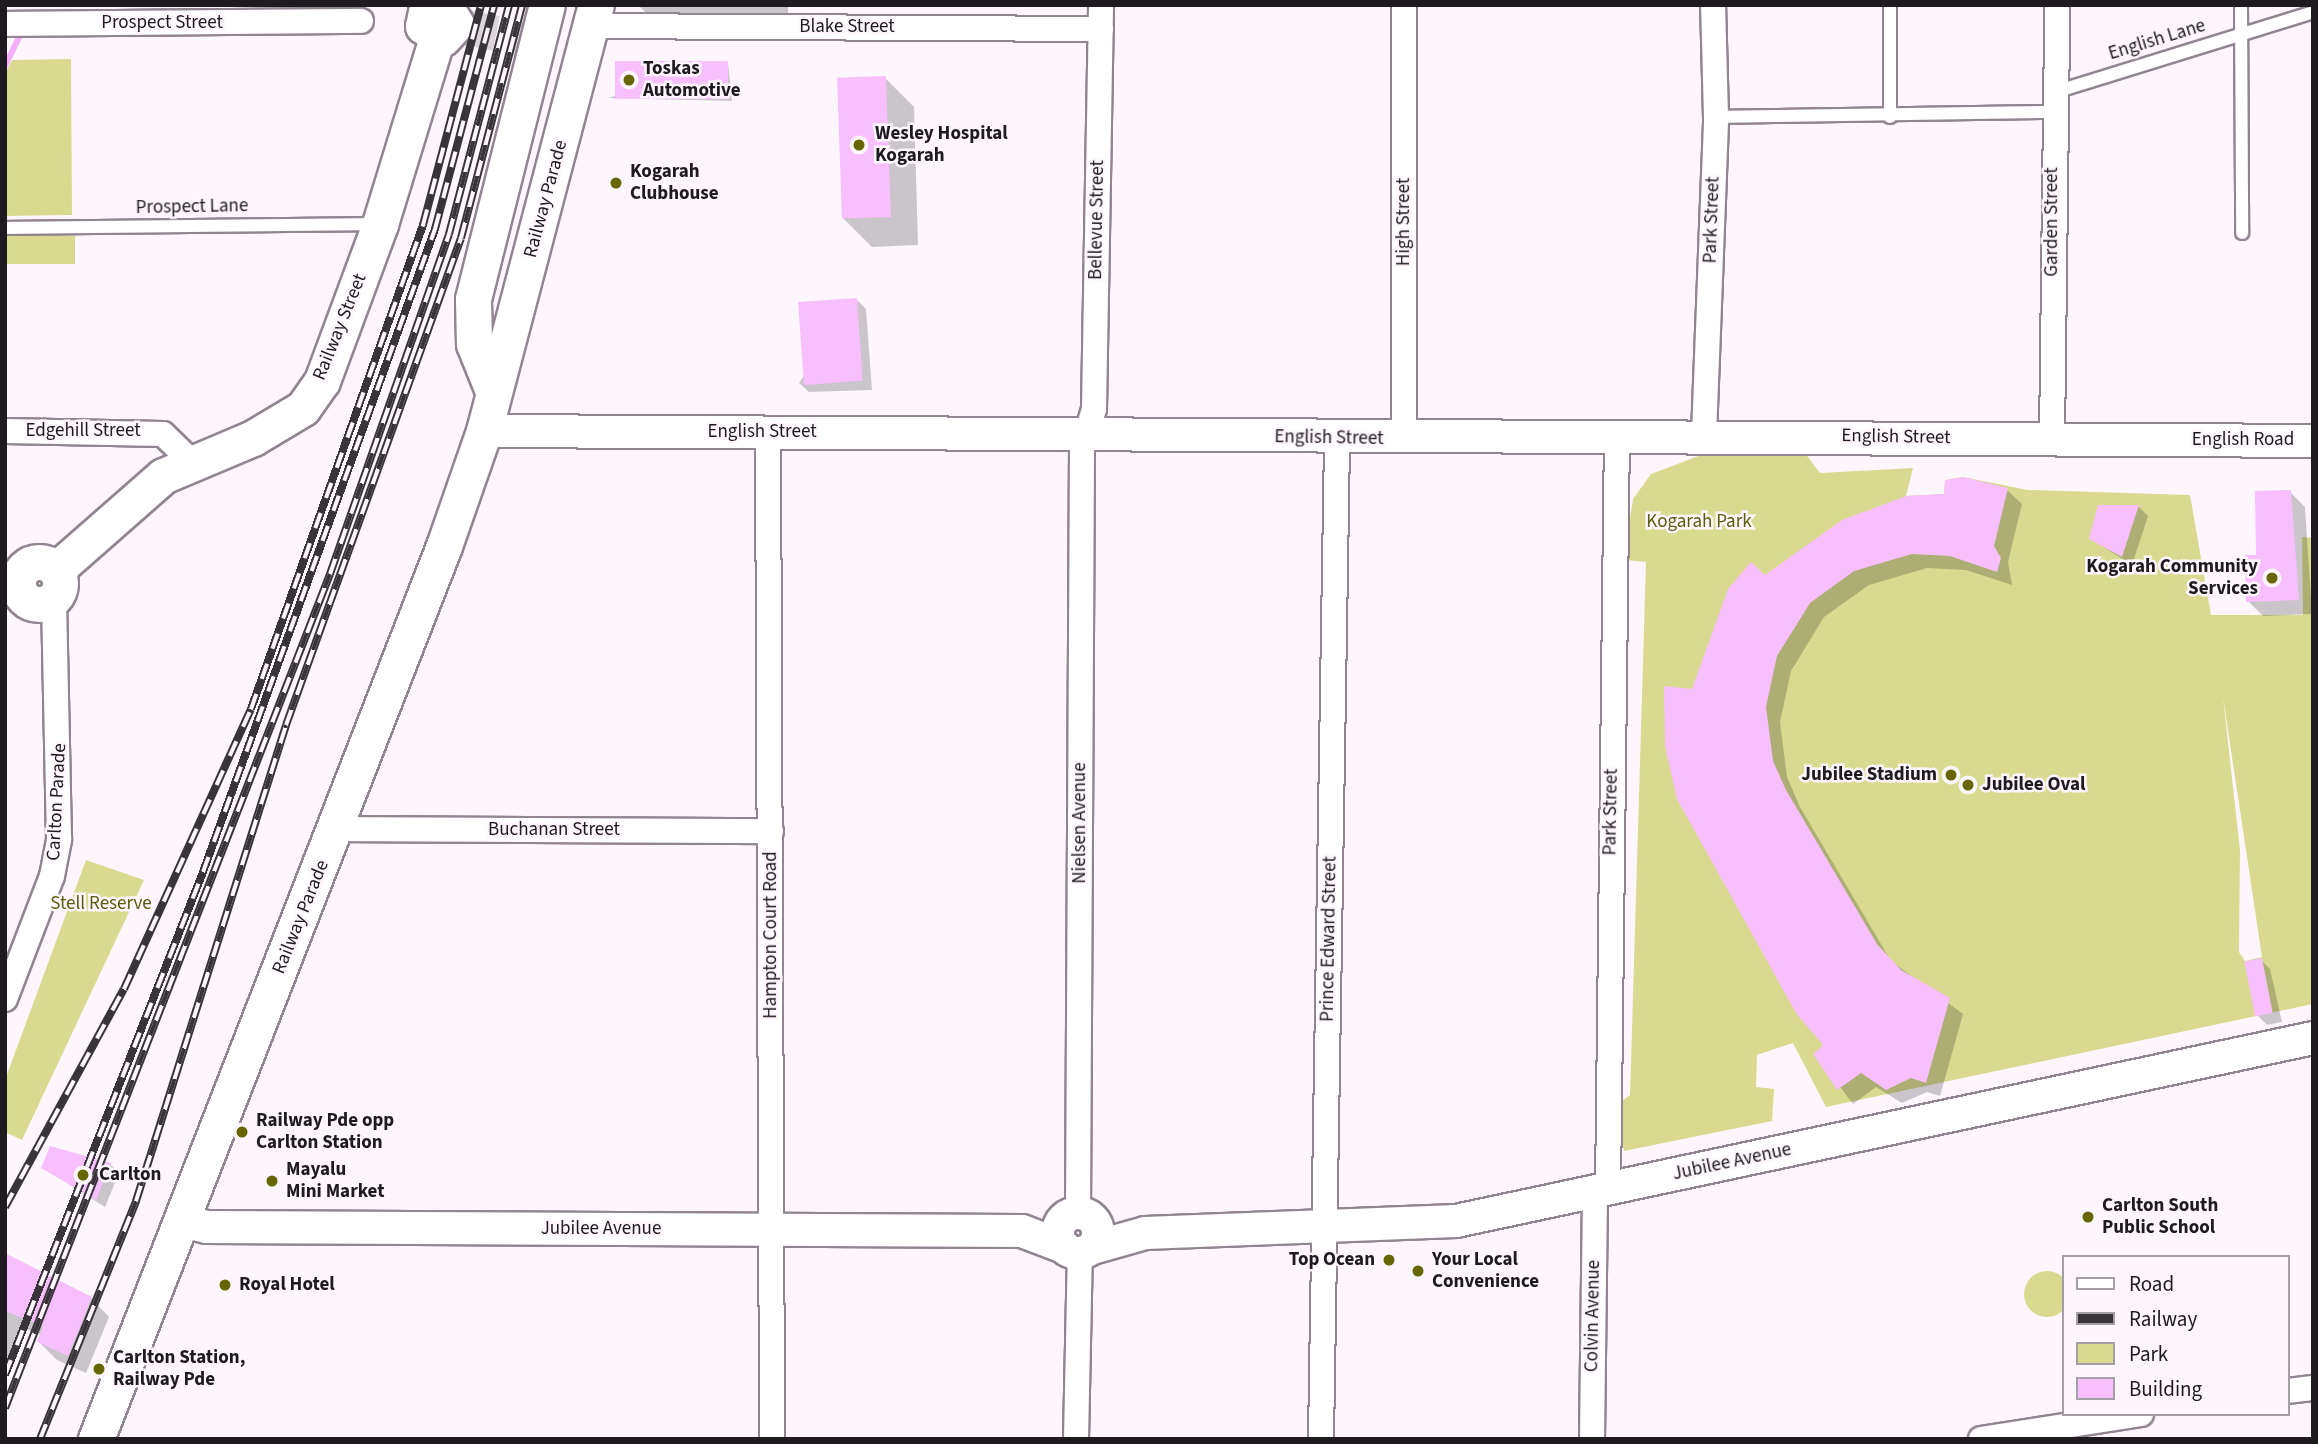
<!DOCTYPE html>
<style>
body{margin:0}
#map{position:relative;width:2318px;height:1444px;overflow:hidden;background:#fdf7fd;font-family:"Source Sans 3",sans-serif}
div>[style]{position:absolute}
.green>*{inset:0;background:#d9da90;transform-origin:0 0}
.round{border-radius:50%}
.shadow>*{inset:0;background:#0003}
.stream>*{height:6px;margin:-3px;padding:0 3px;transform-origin:3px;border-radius:3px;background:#f4aefb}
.building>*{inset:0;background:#f7bffd;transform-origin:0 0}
.secondary-tunnel>*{height:35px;margin-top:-17.5px;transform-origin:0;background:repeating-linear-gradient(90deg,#dcd6dc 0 35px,transparent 0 53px)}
.roads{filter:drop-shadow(2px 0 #918592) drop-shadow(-2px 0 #918592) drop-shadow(0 2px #918592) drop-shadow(0 -2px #918592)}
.service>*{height:12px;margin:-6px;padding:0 6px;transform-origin:6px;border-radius:6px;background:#fff}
.minor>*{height:24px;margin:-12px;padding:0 12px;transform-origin:12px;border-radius:12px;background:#fff}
.tertiary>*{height:32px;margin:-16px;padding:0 16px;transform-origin:16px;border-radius:16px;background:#fff}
.tertiary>.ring{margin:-16px;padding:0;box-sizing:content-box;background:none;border:32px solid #fff;border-radius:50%}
.secondary>*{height:35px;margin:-17.5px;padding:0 17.5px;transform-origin:17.5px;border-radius:17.5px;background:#fff}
.secondary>.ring{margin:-17.5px;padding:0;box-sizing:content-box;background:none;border:35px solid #fff;border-radius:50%}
.rail>*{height:8px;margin-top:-4px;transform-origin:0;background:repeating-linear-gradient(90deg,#fdf7fd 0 16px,#383439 0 32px);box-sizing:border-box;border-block:2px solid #383439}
.dots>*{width:19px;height:19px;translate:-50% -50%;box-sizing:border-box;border:4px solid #fdf7fd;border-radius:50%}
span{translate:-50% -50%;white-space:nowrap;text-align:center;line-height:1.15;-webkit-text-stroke:5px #fdf7fd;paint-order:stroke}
.street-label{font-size:19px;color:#1e1a1f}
.poi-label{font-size:19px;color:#1e1a1f;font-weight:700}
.left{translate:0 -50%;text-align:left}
.right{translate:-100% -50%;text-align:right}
.park-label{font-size:19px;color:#5c5c0c}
.frame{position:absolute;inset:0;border:7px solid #1e1a1f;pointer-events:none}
.legend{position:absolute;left:2062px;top:1255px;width:228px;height:161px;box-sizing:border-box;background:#fdf7fd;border:2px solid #a49fa4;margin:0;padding:9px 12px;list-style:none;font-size:21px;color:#1e1a1f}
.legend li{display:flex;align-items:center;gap:14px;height:35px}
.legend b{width:35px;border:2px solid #a49fa4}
</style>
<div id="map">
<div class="green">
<i style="clip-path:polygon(71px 59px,72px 215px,5px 216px,5px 74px,12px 60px)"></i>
<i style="left:5px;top:236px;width:70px;height:28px"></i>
<i style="clip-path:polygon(evenodd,1709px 452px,1804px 452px,1820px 473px,1913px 468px,1906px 496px,1944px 494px,1945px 480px,1963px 477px,2028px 490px,2190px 495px,2211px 615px,2303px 615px,2302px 537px,2313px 538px,2313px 1004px,1826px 1107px,1793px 1043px,1757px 1055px,1756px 1087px,1774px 1089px,1772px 1121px,1624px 1151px,1616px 1105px,1630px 1095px,1646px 562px,1626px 560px,1628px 531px,1633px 499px,1651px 474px,1709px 452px,2223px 697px,2262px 957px,2245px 961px,2239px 952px,2240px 850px,2223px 697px)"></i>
<i style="clip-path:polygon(86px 860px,144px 880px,22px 1140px,5px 1132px,5px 1080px)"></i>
<i class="round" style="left:2024px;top:1271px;width:46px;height:46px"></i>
</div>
<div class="shadow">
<i style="clip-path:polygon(638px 5px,788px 5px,788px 28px,660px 27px)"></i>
<i style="clip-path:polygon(728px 63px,732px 101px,608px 98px)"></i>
<i style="clip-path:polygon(885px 78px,914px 107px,918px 245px,872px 247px,843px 218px)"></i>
<i style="clip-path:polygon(856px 299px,866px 309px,872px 390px,809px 392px,799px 383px)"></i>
<i style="clip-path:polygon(2007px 490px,2022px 504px,2008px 562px,2012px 585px,1966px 570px,1927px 568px,1869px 585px,1824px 617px,1791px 671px,1780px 722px,1787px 777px,1800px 807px,1891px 961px,1963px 1014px,1940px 1096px,1927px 1092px,1902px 1103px,1876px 1087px,1853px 1104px,1815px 1054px,1826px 1046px,1797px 1012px,1678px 799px,1694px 691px,1765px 577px)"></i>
<i style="clip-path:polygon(2290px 492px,2305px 507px,2312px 614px,2263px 616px,2248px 601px,2258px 557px)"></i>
<i style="clip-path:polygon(2099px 507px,2139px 507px,2148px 516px,2132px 565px,2091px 539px)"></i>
<i style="clip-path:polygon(2261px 960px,2270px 969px,2282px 1022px,2267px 1025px,2258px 1016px)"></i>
<i style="clip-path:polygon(51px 1149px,110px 1164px,119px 1173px,105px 1207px,43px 1168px)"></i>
<i style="clip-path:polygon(5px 1255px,91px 1298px,109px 1317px,86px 1373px,57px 1360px,39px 1342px,41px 1335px,26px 1329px,13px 1360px,5px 1357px)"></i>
</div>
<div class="stream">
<i style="left:5px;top:66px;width:34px;rotate:-64deg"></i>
</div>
<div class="building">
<i style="left:615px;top:61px;width:113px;height:38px"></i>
<i style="left:886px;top:76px;width:141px;height:49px;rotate:88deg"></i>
<i style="left:857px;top:298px;width:83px;height:59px;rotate:86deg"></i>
<i style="clip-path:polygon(1963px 477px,2008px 488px,1994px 546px,2001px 558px,1997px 572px,1950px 556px,1912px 554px,1854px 571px,1810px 603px,1777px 656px,1766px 707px,1773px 761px,1786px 790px,1877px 944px,1901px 970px,1950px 998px,1926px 1083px,1911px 1078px,1886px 1090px,1861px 1073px,1837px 1090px,1813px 1054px,1823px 1045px,1796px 1013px,1677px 799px,1665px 746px,1664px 686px,1692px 689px,1728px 589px,1751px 562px,1765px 575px,1842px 520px,1906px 496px,1944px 494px,1945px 480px)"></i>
<i style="clip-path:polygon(2291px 490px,2299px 600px,2246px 602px,2245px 555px,2256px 555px,2255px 491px)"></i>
<i style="clip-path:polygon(2098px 505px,2139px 505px,2122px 557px,2089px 539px)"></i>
<i style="left:2262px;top:958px;width:56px;height:18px;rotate:79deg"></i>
<i style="clip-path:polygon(50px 1146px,111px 1163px,96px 1200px,41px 1168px)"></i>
<i style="clip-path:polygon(5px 1253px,92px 1297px,68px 1356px,37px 1342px,43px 1326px,5px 1311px)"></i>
</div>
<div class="secondary-tunnel">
<i style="left:462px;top:26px;width:64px;rotate:11.7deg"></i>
</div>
<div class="roads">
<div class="service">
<i style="left:2241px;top:5px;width:228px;rotate:89.7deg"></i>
<i style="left:2052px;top:93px;width:273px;rotate:-17.2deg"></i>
<i style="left:1716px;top:117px;width:336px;rotate:-0.9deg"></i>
<i style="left:1890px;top:117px;width:112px;rotate:-90deg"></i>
<i style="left:5px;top:228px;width:371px;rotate:-0.6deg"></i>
</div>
<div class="minor">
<i style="left:5px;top:24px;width:356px;rotate:-0.5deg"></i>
<i style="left:592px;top:26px;width:509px;rotate:0.34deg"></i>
<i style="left:5px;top:431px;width:158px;rotate:1.1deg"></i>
<i style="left:163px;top:434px;width:39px;rotate:44deg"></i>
<i style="left:768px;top:432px;width:1007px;rotate:89.77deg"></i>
<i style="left:1704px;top:435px;width:318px;rotate:-87.8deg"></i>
<i style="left:1716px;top:117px;width:112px;rotate:-91.5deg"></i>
<i style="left:1404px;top:439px;width:434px;rotate:-90deg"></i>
<i style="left:2052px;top:439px;width:434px;rotate:-89.3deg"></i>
<i style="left:336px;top:829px;width:435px;rotate:0.3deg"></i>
<i style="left:5px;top:999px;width:132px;rotate:-69.1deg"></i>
<i style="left:52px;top:876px;width:38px;rotate:-79deg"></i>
<i style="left:59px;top:839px;width:242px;rotate:-91.2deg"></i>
<i style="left:1608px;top:1190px;width:755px;rotate:-89.32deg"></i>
<i style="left:1078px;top:1212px;width:763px;rotate:-89.7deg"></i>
<i style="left:1082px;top:449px;width:42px;rotate:-73.3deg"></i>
<i style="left:1094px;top:409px;width:404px;rotate:-89deg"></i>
<i style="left:2288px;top:1391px;width:25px;rotate:-7deg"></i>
<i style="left:1076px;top:1439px;width:186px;rotate:-88.8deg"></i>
<i style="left:1321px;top:1439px;width:1000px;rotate:-89.08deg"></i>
<i style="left:1592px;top:1439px;width:246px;rotate:-89.3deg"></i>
<i style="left:1981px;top:1439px;width:162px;rotate:-8.9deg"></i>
</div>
<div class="tertiary">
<i style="left:484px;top:431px;width:1829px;rotate:0.31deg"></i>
<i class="ring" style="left:1058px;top:1213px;width:8px;height:8px"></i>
<i style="left:181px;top:1221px;width:27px;rotate:13deg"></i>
<i style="left:207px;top:1227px;width:815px;rotate:0.28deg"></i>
<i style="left:1022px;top:1231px;width:45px;rotate:20.9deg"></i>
<i style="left:1092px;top:1248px;width:55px;rotate:-15.8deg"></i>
<i style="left:1145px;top:1233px;width:311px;rotate:-2.2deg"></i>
<i style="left:1456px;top:1221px;width:876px;rotate:-12.05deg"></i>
</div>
<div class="secondary">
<i style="left:436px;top:5px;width:12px;rotate:145deg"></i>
<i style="left:426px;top:12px;width:14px;rotate:102deg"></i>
<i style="left:423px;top:26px;width:23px;rotate:31deg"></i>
<i style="left:443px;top:38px;width:19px;rotate:-47deg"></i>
<i style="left:456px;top:24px;width:22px;rotate:-122deg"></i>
<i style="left:493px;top:391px;width:51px;rotate:-112deg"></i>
<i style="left:474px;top:344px;width:45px;rotate:-91.3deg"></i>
<i style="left:473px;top:299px;width:303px;rotate:-75.9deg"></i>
<i class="ring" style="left:18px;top:562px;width:7px;height:7px"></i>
<i style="left:56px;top:570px;width:142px;rotate:-41.3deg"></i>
<i style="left:163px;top:476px;width:98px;rotate:-22.9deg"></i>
<i style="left:253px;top:438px;width:58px;rotate:-31deg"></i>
<i style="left:303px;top:408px;width:33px;rotate:-55deg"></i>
<i style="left:322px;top:381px;width:167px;rotate:-69.7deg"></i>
<i style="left:380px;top:224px;width:195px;rotate:-73deg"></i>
<i style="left:96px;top:1439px;width:958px;rotate:-68.71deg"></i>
<i style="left:444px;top:546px;width:122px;rotate:-70.8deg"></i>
<i style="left:484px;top:431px;width:440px;rotate:-75.3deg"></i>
</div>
</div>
<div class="rail">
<i style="left:5px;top:1207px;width:248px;rotate:-61.4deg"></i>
<i style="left:124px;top:989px;width:307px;rotate:-65.6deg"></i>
<i style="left:251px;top:709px;width:514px;rotate:-70.44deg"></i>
<i style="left:423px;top:225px;width:228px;rotate:-75.2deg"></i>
<i style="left:5px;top:1375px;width:541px;rotate:-68.51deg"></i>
<i style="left:203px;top:872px;width:684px;rotate:-70.16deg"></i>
<i style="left:435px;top:229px;width:232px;rotate:-75.2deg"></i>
<i style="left:5px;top:1408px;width:895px;rotate:-68.71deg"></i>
<i style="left:330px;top:574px;width:360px;rotate:-70.7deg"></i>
<i style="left:449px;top:234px;width:237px;rotate:-75.3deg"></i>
<i style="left:40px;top:1439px;width:257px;rotate:-68deg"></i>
<i style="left:136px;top:1201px;width:499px;rotate:-72.5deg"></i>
<i style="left:286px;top:725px;width:517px;rotate:-70.23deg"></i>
<i style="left:461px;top:238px;width:241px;rotate:-75.3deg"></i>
</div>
<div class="dots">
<i style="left:629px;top:80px;background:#676600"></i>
<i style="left:859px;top:145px;background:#676600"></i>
<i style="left:616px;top:183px;background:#676600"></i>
<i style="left:2272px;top:578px;background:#676600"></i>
<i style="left:1951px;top:775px;background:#676600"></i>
<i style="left:1968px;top:785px;background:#676600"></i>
<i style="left:242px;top:1132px;background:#676600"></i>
<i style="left:83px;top:1175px;background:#676600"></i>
<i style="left:272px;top:1181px;background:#676600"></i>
<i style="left:2088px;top:1217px;background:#676600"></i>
<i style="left:1389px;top:1260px;background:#676600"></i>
<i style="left:1418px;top:1271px;background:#676600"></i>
<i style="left:225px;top:1285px;background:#676600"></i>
<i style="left:99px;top:1369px;background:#676600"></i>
</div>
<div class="street-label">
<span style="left:162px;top:23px">Prospect Street</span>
<span style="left:847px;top:27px">Blake Street</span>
<span style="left:2157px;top:40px;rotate:-17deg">English Lane</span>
<span style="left:546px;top:199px;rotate:-75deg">Railway Parade</span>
<span style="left:192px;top:207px;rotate:-1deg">Prospect Lane</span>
<span style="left:1097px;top:220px;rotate:-89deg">Bellevue Street</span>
<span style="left:1712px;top:220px;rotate:-88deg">Park Street</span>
<span style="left:1404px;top:222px;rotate:-90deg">High Street</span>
<span style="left:2052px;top:222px;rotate:-90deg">Garden Street</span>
<span style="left:340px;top:327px;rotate:-68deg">Railway Street</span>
<span style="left:83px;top:431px">Edgehill Street</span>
<span style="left:762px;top:432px">English Street</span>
<span style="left:1896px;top:437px;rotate:1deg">English Street</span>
<span style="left:1329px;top:438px;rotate:1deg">English Street</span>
<span style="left:2243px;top:440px">English Road</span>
<span style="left:57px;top:802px;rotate:-87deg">Carlton Parade</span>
<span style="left:1611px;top:812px;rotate:-89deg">Park Street</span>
<span style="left:1080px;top:823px;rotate:-90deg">Nielsen Avenue</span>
<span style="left:554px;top:830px">Buchanan Street</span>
<span style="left:301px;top:917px;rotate:-68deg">Railway Parade</span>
<span style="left:771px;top:935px;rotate:-90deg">Hampton Court Road</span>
<span style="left:1329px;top:939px;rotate:-89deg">Prince Edward Street</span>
<span style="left:1732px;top:1162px;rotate:-12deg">Jubilee Avenue</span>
<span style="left:601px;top:1229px">Jubilee Avenue</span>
<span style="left:1593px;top:1316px;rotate:-89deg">Colvin Avenue</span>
</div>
<div class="poi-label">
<span class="left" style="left:643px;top:80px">Toskas<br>Automotive</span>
<span class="left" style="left:875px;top:145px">Wesley Hospital<br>Kogarah</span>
<span class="left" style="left:630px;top:183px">Kogarah<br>Clubhouse</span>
<span class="right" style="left:2258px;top:578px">Kogarah Community<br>Services</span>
<span class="right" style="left:1937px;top:775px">Jubilee Stadium</span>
<span class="left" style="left:1982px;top:785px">Jubilee Oval</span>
<span class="left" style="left:256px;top:1132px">Railway Pde opp<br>Carlton Station</span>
<span class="left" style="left:286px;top:1181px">Mayalu<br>Mini Market</span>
<span class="left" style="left:99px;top:1175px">Carlton</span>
<span class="left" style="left:2102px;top:1217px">Carlton South<br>Public School</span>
<span class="right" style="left:1375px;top:1260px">Top Ocean</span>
<span class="left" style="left:1432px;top:1271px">Your Local<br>Convenience</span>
<span class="left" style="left:239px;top:1285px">Royal Hotel</span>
<span class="left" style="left:113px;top:1369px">Carlton Station,<br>Railway Pde</span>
</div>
<div class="park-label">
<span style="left:1699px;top:522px">Kogarah Park</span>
<span style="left:101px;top:904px">Stell Reserve</span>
</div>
<div class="frame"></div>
<ul class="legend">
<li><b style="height:9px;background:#fff"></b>Road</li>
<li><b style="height:9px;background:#383439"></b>Railway</li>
<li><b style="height:19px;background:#d9da90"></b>Park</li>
<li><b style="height:19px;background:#f7bffd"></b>Building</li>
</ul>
</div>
